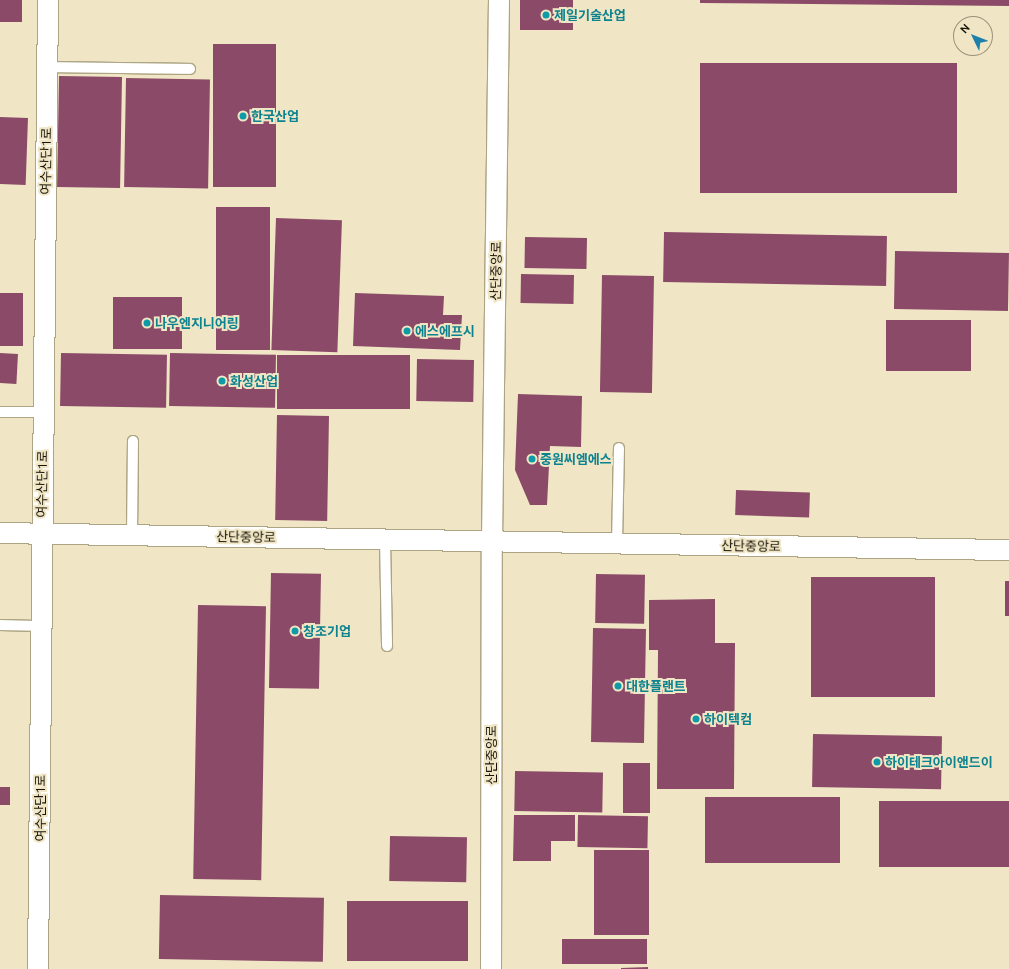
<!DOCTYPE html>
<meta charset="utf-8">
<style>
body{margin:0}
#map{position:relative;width:1009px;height:969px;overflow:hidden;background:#f0e6c5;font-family:Ubuntu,"Noto Sans KR",sans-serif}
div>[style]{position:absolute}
.building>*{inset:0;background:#8b4b68;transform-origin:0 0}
.roads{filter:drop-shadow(1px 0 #ada484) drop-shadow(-1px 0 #ada484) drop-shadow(0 1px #ada484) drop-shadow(0 -1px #ada484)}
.service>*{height:10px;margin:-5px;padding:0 5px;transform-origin:5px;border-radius:5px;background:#fff}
.minor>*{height:20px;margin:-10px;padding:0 10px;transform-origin:10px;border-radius:10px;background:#fff}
.dots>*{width:11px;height:11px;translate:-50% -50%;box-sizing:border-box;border:2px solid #f0e6c5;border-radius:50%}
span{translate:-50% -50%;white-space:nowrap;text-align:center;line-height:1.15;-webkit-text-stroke:4px #f0e6c5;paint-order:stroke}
.culture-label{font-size:13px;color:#0d838f;font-weight:700}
.left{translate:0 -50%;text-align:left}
.street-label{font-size:13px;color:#171308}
.north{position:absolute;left:953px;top:16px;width:40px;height:40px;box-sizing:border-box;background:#f0e6c5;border:1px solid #999279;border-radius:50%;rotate:313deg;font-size:11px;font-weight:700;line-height:16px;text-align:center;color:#171308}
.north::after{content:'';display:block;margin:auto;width:14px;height:18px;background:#1c80ab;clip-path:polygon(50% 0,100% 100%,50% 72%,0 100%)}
</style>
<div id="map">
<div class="building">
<i style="left:0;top:0;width:22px;height:22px"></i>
<i style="left:520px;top:0;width:53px;height:30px"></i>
<i style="clip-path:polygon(700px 0,1009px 0,1009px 6px,700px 3px)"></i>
<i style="left:213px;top:44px;width:63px;height:143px"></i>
<i style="left:700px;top:63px;width:257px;height:130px"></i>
<i style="left:59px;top:76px;width:63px;height:111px;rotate:1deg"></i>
<i style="left:126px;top:78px;width:84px;height:109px;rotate:1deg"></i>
<i style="left:0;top:117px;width:28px;height:67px;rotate:2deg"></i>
<i style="left:216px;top:207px;width:54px;height:143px"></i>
<i style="left:276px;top:218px;width:66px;height:132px;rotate:2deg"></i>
<i style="left:664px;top:232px;width:223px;height:50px;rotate:1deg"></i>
<i style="left:525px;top:237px;width:62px;height:31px;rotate:1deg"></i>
<i style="left:895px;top:251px;width:114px;height:58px;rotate:1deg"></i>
<i style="left:521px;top:274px;width:53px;height:29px;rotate:1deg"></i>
<i style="left:602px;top:275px;width:52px;height:117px;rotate:1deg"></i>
<i style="left:0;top:293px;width:23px;height:53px"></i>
<i style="clip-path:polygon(355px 293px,444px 296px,443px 315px,462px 315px,460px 350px,353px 346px)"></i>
<i style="left:113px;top:297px;width:69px;height:52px"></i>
<i style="left:886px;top:320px;width:85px;height:51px"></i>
<i style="left:0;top:353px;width:18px;height:30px;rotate:3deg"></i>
<i style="left:61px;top:353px;width:106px;height:53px;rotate:1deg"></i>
<i style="left:170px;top:353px;width:106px;height:53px;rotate:1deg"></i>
<i style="left:277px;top:355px;width:133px;height:54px"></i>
<i style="left:417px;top:359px;width:57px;height:42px;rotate:1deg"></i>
<i style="clip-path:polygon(518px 394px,582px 396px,581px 447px,550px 446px,547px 505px,530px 505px,515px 470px)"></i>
<i style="left:277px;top:415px;width:52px;height:105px;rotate:1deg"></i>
<i style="left:736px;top:490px;width:74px;height:25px;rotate:2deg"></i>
<i style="left:271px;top:573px;width:50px;height:115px;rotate:1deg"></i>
<i style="left:596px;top:574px;width:49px;height:49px;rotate:1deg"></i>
<i style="left:811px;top:577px;width:124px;height:120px"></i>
<i style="left:1005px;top:581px;width:4px;height:35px"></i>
<i style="clip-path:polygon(715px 599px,715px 643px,735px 643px,734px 789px,657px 789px,658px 650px,649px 650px,649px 600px)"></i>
<i style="left:198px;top:605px;width:68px;height:274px;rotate:1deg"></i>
<i style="left:593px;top:628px;width:53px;height:114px;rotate:1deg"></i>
<i style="left:813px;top:734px;width:129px;height:53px;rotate:1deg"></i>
<i style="left:623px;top:763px;width:27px;height:50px"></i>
<i style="left:515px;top:771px;width:88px;height:40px;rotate:1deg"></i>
<i style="left:0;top:787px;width:10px;height:18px"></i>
<i style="left:705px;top:797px;width:135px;height:66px"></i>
<i style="left:879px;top:801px;width:130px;height:66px"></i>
<i style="clip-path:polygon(514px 815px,575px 815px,575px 841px,551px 841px,551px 861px,513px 861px)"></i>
<i style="left:578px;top:815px;width:70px;height:32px;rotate:1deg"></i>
<i style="left:390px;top:836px;width:77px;height:45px;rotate:1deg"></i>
<i style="left:594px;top:850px;width:55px;height:85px"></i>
<i style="left:160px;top:895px;width:164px;height:64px;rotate:1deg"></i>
<i style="left:468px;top:901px;width:60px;height:121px;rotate:90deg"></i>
<i style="left:562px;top:939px;width:85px;height:25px"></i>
<i style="clip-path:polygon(648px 967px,648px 969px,621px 969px,621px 968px)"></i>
</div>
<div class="roads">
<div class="service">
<i style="left:48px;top:67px;width:142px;rotate:0.8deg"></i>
<i style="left:0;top:412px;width:43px"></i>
<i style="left:132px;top:535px;width:94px;rotate:-89.4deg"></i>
<i style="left:385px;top:539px;width:107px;rotate:88.9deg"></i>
<i style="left:617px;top:543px;width:95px;rotate:-88.8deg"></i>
<i style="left:0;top:625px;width:41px;rotate:1.4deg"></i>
</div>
<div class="minor">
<i style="left:0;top:533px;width:1009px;rotate:0.97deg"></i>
<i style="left:38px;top:969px;width:969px;rotate:-89.41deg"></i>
<i style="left:491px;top:969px;width:428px;rotate:-89.9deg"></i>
<i style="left:492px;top:541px;width:541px;rotate:-89.26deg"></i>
</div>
</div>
<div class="dots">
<i style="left:546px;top:15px;background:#0f9aa8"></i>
<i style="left:243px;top:116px;background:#0f9aa8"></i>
<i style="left:147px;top:323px;background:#0f9aa8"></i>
<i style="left:407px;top:331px;background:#0f9aa8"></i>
<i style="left:222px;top:381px;background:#0f9aa8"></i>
<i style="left:532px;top:459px;background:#0f9aa8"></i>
<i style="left:295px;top:631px;background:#0f9aa8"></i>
<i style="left:618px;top:686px;background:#0f9aa8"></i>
<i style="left:696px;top:719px;background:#0f9aa8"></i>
<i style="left:877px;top:762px;background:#0f9aa8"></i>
</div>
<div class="culture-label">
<span class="left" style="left:554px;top:15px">제일기술산업</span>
<span class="left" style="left:251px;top:116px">한국산업</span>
<span class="left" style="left:155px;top:323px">나우엔지니어링</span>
<span class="left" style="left:415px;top:331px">에스에프시</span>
<span class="left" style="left:230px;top:381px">화성산업</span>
<span class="left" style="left:540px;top:459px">중원씨엠에스</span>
<span class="left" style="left:303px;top:631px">창조기업</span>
<span class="left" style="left:626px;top:686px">대한플랜트</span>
<span class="left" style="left:704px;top:719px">하이텍컴</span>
<span class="left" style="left:885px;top:762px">하이테크아이앤드이</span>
</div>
<div class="street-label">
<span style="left:46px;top:161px;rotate:-89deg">여수산단1로</span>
<span style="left:496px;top:271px;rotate:-89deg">산단중앙로</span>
<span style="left:42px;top:484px;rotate:-89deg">여수산단1로</span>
<span style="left:246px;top:537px;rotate:1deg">산단중앙로</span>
<span style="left:751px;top:546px;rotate:1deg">산단중앙로</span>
<span style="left:491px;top:755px;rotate:-90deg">산단중앙로</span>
<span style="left:40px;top:808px;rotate:-90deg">여수산단1로</span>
</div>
<div class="north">N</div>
</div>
